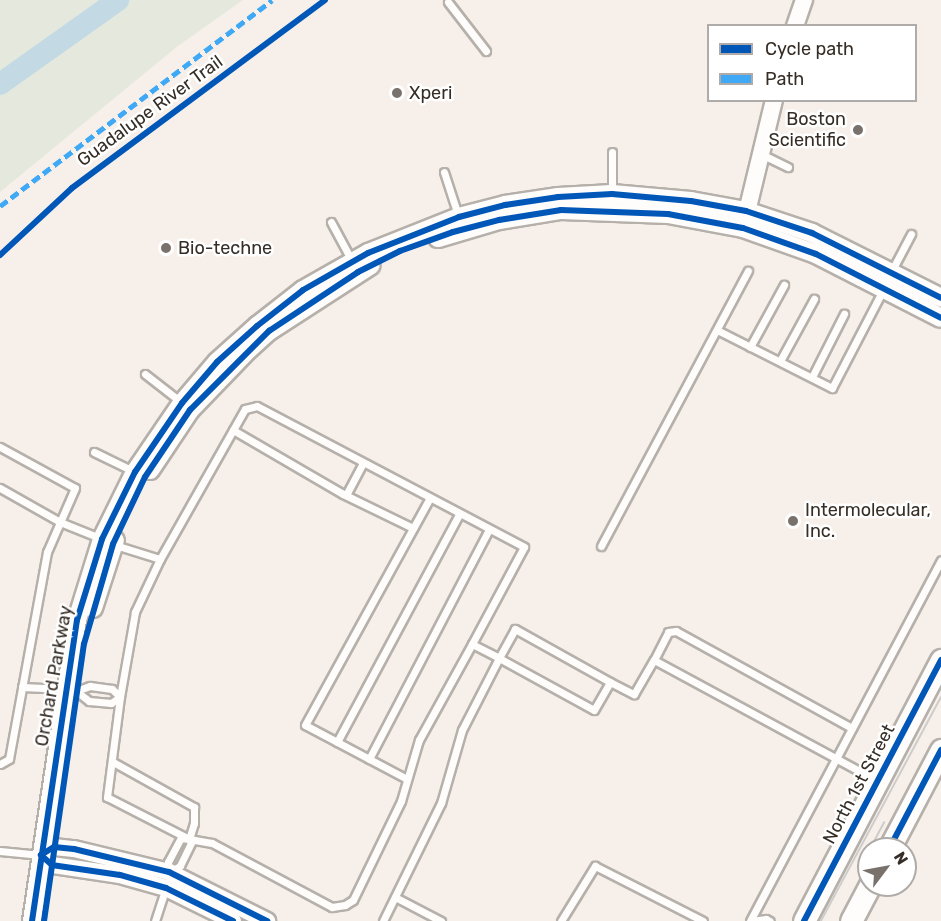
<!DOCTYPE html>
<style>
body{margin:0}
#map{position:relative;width:941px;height:921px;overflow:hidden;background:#f7f0ea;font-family:Rubik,sans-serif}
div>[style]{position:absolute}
.green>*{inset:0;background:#e5e9dd}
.river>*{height:22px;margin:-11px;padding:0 11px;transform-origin:11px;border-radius:11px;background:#c3dae5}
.roads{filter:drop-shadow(2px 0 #b6b0aa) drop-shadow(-2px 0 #b6b0aa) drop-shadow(0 2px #b6b0aa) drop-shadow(0 -2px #b6b0aa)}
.service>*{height:7px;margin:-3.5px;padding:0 3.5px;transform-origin:3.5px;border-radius:3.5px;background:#fefdfc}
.tertiary>*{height:16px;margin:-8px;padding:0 8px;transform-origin:8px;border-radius:8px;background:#fefdfc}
.secondary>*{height:18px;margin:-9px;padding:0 9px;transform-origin:9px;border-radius:9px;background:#fefdfc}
.primary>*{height:21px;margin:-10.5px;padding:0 10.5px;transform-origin:10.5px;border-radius:10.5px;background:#fefdfc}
.tram>*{height:1.5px;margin:-0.75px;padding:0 0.75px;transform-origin:0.75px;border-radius:0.75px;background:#ceccca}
.quiet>*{height:4.5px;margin-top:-2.25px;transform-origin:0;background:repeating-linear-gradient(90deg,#3fa9f5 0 9px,transparent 0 13.5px)}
.cycleway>*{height:6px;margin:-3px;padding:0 3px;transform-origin:3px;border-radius:3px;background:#0057b8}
.dots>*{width:16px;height:16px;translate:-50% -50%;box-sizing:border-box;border:3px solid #fff;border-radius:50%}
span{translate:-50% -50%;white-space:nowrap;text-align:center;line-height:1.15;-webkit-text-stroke:5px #fff;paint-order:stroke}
.poi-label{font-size:18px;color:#352d26}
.left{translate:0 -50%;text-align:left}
.right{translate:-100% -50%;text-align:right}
.street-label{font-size:18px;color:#352d26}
.legend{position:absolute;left:707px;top:24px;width:210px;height:78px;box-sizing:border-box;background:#fff;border:2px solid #aeaba8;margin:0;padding:8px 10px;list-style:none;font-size:18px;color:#352d26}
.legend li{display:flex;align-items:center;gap:12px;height:30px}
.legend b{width:30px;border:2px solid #aeaba8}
.north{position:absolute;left:857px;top:837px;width:60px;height:60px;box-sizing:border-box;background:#fff;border:2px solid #aeaba8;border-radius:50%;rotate:58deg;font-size:16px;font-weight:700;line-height:24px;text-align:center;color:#352d26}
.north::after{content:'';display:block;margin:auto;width:21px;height:27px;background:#79716b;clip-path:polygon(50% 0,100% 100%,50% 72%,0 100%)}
</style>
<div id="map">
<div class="green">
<i style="clip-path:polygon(0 0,243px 0,178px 46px,0 192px)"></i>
</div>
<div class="river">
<i style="left:0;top:84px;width:145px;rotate:-35.4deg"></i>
</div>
<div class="roads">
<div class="service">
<i style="left:448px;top:2px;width:62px;rotate:52.2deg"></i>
<i style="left:761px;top:154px;width:30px;rotate:26deg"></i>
<i style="left:444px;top:172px;width:45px;rotate:72deg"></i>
<i style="left:612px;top:192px;width:40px;rotate:-90deg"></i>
<i style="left:331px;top:222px;width:44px;rotate:61.7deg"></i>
<i style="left:891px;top:272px;width:43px;rotate:-62.2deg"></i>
<i style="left:717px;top:330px;width:129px;rotate:26.8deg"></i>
<i style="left:832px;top:388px;width:110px;rotate:-62.5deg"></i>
<i style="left:750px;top:347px;width:71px;rotate:-61.3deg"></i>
<i style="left:780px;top:361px;width:71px;rotate:-61.3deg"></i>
<i style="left:145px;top:374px;width:46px;rotate:37.9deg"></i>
<i style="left:812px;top:377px;width:71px;rotate:-63.1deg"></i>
<i style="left:233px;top:430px;width:127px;rotate:30.2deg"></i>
<i style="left:343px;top:494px;width:78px;rotate:25.9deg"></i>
<i style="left:0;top:447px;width:85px;rotate:28.7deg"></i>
<i style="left:75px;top:488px;width:70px;rotate:113.6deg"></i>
<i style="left:47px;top:552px;width:210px;rotate:100.4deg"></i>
<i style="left:9px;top:759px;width:10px;rotate:151deg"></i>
<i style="left:94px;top:452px;width:46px;rotate:26deg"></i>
<i style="left:0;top:488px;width:69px;rotate:29.5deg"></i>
<i style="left:60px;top:522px;width:45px;rotate:22deg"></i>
<i style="left:346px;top:495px;width:36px;rotate:-62deg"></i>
<i style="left:115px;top:545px;width:47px;rotate:17.3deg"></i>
<i style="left:160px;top:559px;width:172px;rotate:-60.5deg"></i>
<i style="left:245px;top:409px;width:12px;rotate:-14deg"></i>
<i style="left:257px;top:406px;width:302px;rotate:27.8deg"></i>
<i style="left:524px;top:547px;width:110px;rotate:118.2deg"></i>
<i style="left:472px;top:644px;width:30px;rotate:27deg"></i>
<i style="left:499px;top:658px;width:81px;rotate:117.2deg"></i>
<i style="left:462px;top:730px;width:76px;rotate:106deg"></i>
<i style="left:441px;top:803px;width:131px;rotate:116.2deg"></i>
<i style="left:601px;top:546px;width:312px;rotate:-61.9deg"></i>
<i style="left:160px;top:559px;width:59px;rotate:115.3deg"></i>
<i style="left:135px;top:612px;width:86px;rotate:100deg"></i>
<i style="left:120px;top:697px;width:101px;rotate:97.4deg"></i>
<i style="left:107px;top:797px;width:92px;rotate:27.1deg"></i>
<i style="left:189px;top:839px;width:23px;rotate:10deg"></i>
<i style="left:212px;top:843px;width:136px;rotate:28.1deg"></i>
<i style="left:332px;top:907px;width:13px;rotate:-9deg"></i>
<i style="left:345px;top:905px;width:9px;rotate:-32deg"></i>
<i style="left:353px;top:900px;width:110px;rotate:-64.1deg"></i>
<i style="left:401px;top:801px;width:64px;rotate:-73.6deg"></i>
<i style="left:419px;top:740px;width:110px;rotate:-61.1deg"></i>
<i style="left:654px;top:660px;width:31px;rotate:-63deg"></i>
<i style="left:668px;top:632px;width:8px;rotate:-7deg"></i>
<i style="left:676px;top:631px;width:201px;rotate:28.9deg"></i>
<i style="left:610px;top:682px;width:109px;rotate:-150.8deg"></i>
<i style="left:515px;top:629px;width:33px;rotate:119deg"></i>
<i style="left:499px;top:658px;width:108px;rotate:28.7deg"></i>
<i style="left:594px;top:710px;width:32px;rotate:-60deg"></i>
<i style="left:610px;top:682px;width:27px;rotate:27deg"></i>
<i style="left:634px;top:694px;width:39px;rotate:-60deg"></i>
<i style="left:654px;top:660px;width:252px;rotate:28.4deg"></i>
<i style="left:90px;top:686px;width:22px;rotate:8deg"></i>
<i style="left:112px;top:689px;width:11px;rotate:45deg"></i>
<i style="left:120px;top:697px;width:11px;rotate:146deg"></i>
<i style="left:111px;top:703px;width:22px;rotate:-175deg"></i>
<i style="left:89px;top:701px;width:16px;rotate:-142deg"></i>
<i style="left:76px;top:691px;width:15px;rotate:-20deg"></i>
<i style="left:22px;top:687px;width:43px;rotate:2.7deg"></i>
<i style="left:337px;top:742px;width:259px;rotate:-61.8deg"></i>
<i style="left:369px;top:759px;width:259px;rotate:-62.4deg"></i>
<i style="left:113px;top:762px;width:93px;rotate:29.1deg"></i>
<i style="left:194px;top:807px;width:16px;rotate:90deg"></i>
<i style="left:194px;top:823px;width:17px;rotate:107deg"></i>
<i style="left:407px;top:779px;width:115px;rotate:-152.1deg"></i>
<i style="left:305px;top:725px;width:259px;rotate:-61.2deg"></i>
<i style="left:181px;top:838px;width:8px;rotate:7deg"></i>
<i style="left:189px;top:839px;width:4px;rotate:63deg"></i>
<i style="left:191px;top:843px;width:25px;rotate:116deg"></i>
<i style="left:180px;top:866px;width:13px;rotate:151deg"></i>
<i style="left:169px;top:872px;width:10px;rotate:-96deg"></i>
<i style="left:168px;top:862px;width:27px;rotate:-62deg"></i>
<i style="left:0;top:851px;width:41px;rotate:5.6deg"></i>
<i style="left:395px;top:897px;width:52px;rotate:27.6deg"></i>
<i style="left:155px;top:921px;width:35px;rotate:-72deg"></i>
<i style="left:561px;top:921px;width:65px;rotate:-58.3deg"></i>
<i style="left:595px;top:866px;width:121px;rotate:27deg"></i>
<i style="left:750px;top:921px;width:408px;rotate:-62.1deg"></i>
<i style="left:752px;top:921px;width:14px;rotate:-8deg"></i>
<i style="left:766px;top:919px;width:4px;rotate:27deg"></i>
</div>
<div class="tertiary">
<i style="left:795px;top:26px;width:28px;rotate:-71deg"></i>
<i style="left:744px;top:224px;width:128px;rotate:-76.4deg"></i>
<i style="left:233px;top:921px;width:75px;rotate:-153.8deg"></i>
<i style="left:166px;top:888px;width:48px;rotate:-164.2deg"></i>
<i style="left:120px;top:875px;width:69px;rotate:-171.6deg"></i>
<i style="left:52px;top:865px;width:15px;rotate:-138deg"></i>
<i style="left:41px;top:855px;width:15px;rotate:-32deg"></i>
<i style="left:54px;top:847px;width:20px;rotate:6deg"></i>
<i style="left:74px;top:849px;width:98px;rotate:13.6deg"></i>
<i style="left:169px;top:872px;width:110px;rotate:26.6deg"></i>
</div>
<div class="secondary">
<i style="left:438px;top:238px;width:64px;rotate:-16.4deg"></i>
<i style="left:499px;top:220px;width:63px;rotate:-9.2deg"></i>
<i style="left:561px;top:210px;width:107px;rotate:2.1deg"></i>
<i style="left:668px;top:214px;width:76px;rotate:10.6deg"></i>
<i style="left:743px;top:228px;width:77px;rotate:19.6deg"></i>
<i style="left:816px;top:254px;width:140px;rotate:27.1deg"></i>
<i style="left:150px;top:470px;width:72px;rotate:-56.3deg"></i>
<i style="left:190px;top:410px;width:85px;rotate:-46deg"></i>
<i style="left:249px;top:349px;width:27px;rotate:-42deg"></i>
<i style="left:269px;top:331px;width:121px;rotate:-32.9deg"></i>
<i style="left:93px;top:608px;width:71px;rotate:-72.1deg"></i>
<i style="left:32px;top:921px;width:304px;rotate:-81.5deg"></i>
<i style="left:77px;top:620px;width:85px;rotate:-72.8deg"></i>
<i style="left:102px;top:539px;width:75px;rotate:-63.8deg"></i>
<i style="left:135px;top:472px;width:83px;rotate:-55.7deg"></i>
<i style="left:182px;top:403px;width:54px;rotate:-49.5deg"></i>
<i style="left:217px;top:362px;width:54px;rotate:-42deg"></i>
<i style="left:257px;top:326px;width:58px;rotate:-38deg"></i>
<i style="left:303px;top:290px;width:75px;rotate:-29.6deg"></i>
<i style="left:368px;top:253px;width:98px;rotate:-21.6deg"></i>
<i style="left:459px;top:217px;width:48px;rotate:-14.6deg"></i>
<i style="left:505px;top:205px;width:54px;rotate:-8.6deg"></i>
<i style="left:558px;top:197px;width:54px;rotate:-3.2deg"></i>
<i style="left:612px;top:194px;width:79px;rotate:5.1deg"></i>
<i style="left:691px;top:201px;width:56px;rotate:10.3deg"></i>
<i style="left:746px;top:211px;width:70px;rotate:18.4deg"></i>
<i style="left:812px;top:233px;width:144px;rotate:26.7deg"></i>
</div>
<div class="primary">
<i style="left:889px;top:849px;width:112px;rotate:-62.3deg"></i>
<i style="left:804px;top:921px;width:295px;rotate:-62.3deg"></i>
<i style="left:851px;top:921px;width:41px;rotate:-62.2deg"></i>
</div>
</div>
<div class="tram">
<i style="left:870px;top:849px;width:30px;rotate:-62deg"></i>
<i style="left:821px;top:921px;width:254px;rotate:-61.8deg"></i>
</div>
<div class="quiet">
<i style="left:0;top:206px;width:341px;rotate:-37.1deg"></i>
</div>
<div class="cycleway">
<i style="left:0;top:255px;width:98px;rotate:-42.9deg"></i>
<i style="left:72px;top:188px;width:315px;rotate:-36.6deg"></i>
<i style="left:889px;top:849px;width:112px;rotate:-62.3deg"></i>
<i style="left:32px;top:921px;width:304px;rotate:-81.5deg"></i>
<i style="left:77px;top:620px;width:85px;rotate:-72.8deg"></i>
<i style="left:102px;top:539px;width:75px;rotate:-63.8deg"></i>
<i style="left:135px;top:472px;width:83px;rotate:-55.7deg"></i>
<i style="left:182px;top:403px;width:54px;rotate:-49.5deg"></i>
<i style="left:217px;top:362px;width:54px;rotate:-42deg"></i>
<i style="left:257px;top:326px;width:58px;rotate:-38deg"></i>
<i style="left:303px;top:290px;width:75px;rotate:-29.6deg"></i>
<i style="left:368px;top:253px;width:98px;rotate:-21.6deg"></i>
<i style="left:459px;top:217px;width:48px;rotate:-14.6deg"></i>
<i style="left:505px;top:205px;width:54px;rotate:-8.6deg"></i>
<i style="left:558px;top:197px;width:54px;rotate:-3.2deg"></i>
<i style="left:612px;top:194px;width:79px;rotate:5.1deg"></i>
<i style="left:691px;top:201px;width:56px;rotate:10.3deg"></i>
<i style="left:746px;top:211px;width:70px;rotate:18.4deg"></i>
<i style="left:812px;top:233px;width:144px;rotate:26.7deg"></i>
<i style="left:44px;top:921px;width:280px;rotate:-81.8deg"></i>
<i style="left:84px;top:644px;width:104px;rotate:-73.8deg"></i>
<i style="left:113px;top:544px;width:74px;rotate:-64.5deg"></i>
<i style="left:145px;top:477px;width:81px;rotate:-56.1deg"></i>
<i style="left:190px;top:410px;width:112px;rotate:-45deg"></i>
<i style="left:269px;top:331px;width:107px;rotate:-33.5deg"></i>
<i style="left:358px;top:272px;width:47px;rotate:-26.6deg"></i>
<i style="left:400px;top:251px;width:56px;rotate:-19.7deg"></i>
<i style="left:453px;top:232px;width:48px;rotate:-14.6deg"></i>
<i style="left:499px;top:220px;width:63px;rotate:-9.2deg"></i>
<i style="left:561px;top:210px;width:107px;rotate:2.1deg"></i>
<i style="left:668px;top:214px;width:76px;rotate:10.6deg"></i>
<i style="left:743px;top:228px;width:77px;rotate:19.6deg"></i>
<i style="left:816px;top:254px;width:140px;rotate:27.1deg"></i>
<i style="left:233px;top:921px;width:75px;rotate:-153.8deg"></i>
<i style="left:166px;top:888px;width:48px;rotate:-164.2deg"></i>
<i style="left:120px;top:875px;width:69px;rotate:-171.6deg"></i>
<i style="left:52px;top:865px;width:15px;rotate:-138deg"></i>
<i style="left:41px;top:855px;width:15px;rotate:-32deg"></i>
<i style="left:54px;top:847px;width:20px;rotate:6deg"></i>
<i style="left:74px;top:849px;width:98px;rotate:13.6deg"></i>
<i style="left:169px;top:872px;width:110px;rotate:26.6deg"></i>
<i style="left:804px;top:921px;width:295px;rotate:-62.3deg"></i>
</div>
<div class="dots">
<i style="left:397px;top:93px;background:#79716b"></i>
<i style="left:858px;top:130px;background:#79716b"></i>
<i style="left:166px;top:248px;background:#79716b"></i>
<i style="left:793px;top:521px;background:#79716b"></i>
</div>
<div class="poi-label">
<span class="left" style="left:409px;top:93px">Xperi</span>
<span class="right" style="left:846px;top:130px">Boston<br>Scientific</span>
<span class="left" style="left:178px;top:248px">Bio-techne</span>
<span class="left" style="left:805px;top:521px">Intermolecular,<br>Inc.</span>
</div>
<div class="street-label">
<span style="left:150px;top:111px;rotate:-36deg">Guadalupe River Trail</span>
<span style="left:54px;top:676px;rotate:-80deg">Orchard Parkway</span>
<span style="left:859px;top:784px;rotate:-62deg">North 1st Street</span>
</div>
<ul class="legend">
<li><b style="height:8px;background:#0057b8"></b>Cycle path</li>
<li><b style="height:8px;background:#3fa9f5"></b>Path</li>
</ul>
<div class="north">N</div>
</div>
